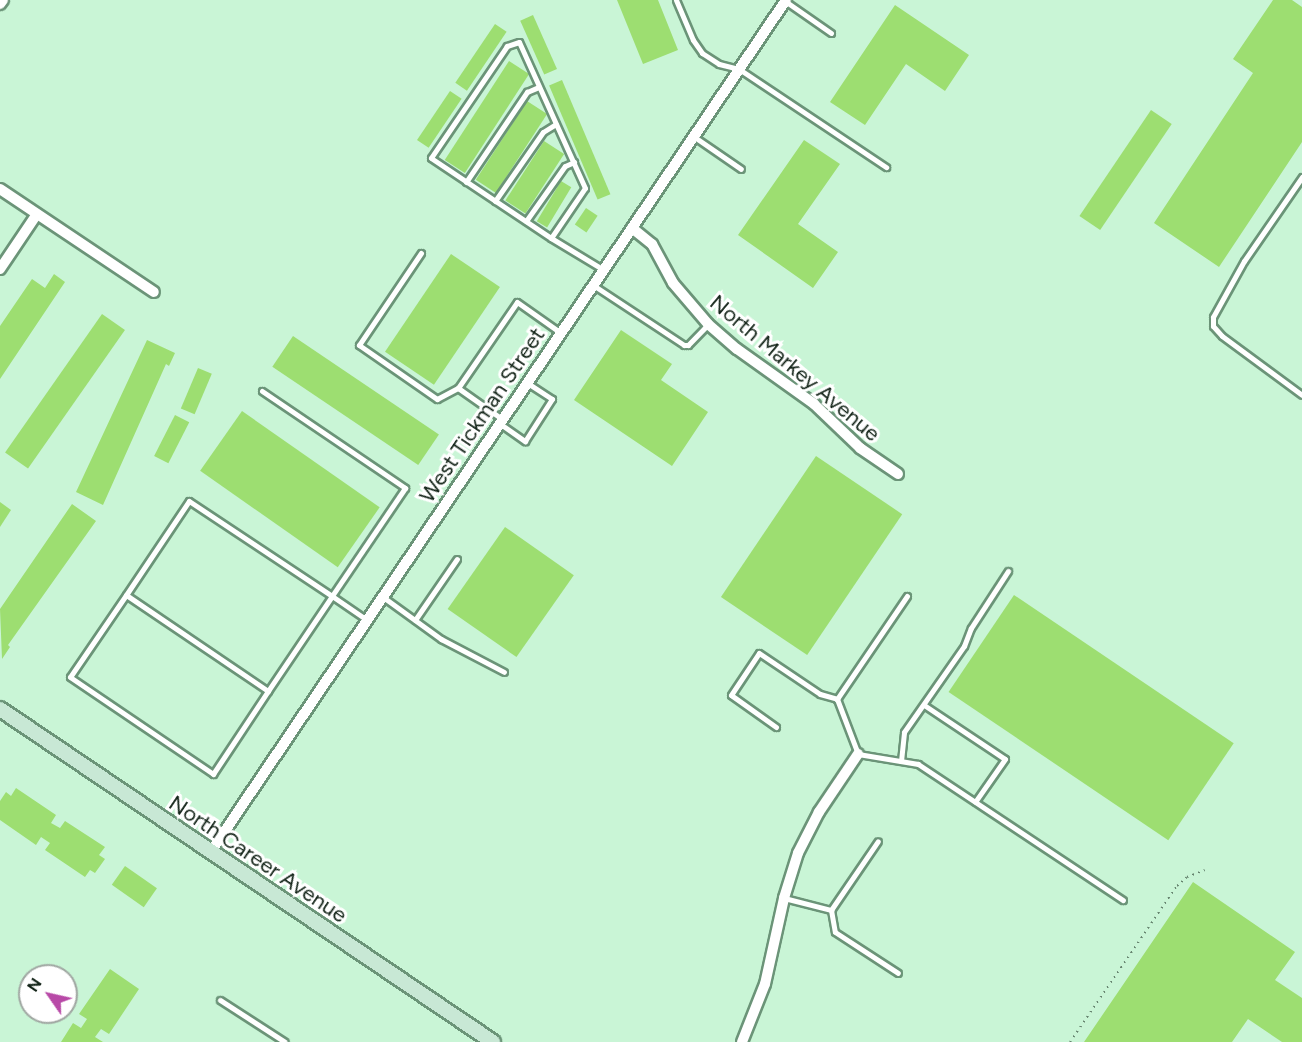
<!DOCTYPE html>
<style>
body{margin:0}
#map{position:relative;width:1302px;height:1042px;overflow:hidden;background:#c9f5d6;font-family:Figtree,sans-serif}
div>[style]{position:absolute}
.building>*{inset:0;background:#9dde71;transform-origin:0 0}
.path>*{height:2px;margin-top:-1px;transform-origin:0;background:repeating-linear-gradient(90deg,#66846f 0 1.5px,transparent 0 6px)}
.roads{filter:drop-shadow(2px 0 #6b9478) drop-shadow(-2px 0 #6b9478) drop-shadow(0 2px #6b9478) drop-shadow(0 -2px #6b9478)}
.lane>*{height:5px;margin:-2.5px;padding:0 2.5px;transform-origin:2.5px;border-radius:2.5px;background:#fff}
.street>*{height:10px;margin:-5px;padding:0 5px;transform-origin:5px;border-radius:5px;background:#fff}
.secondary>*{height:14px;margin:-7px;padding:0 7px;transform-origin:7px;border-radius:7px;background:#c8e8d5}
span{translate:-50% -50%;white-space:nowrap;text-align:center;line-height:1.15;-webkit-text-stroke:6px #fff;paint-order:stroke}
.street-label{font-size:22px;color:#122317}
.north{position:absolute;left:18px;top:964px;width:60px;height:60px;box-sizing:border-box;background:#fff;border:2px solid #a0a7a2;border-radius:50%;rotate:304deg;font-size:16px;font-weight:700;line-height:24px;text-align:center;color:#122317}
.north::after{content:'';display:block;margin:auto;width:21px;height:27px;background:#b849a7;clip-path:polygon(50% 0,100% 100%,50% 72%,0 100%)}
</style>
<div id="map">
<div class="building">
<i style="clip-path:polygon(617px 0,658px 0,678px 50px,643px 64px)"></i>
<i style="clip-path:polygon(1273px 0,1292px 0,1302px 7px,1302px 142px,1219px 267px,1154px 223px,1253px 73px,1233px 59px)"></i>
<i style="clip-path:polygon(895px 5px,969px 55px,945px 91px,906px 64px,865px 125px,830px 102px)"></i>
<i style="left:533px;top:15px;width:59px;height:14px;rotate:66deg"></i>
<i style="left:495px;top:24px;width:14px;height:71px;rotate:34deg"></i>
<i style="left:509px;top:61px;width:24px;height:118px;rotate:33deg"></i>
<i style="left:562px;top:80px;width:124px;height:14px;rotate:67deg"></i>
<i style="left:450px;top:91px;width:14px;height:59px;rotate:34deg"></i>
<i style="left:527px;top:101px;width:24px;height:94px;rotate:33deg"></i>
<i style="left:1151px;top:110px;width:25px;height:128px;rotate:34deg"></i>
<i style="clip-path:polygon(804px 140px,840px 164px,798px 224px,838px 252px,813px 288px,738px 235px)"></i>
<i style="left:544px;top:141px;width:24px;height:71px;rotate:33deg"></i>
<i style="left:561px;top:181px;width:12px;height:47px;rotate:31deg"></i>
<i style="left:586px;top:208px;width:14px;height:20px;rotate:34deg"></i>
<i style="left:451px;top:254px;width:59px;height:118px;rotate:34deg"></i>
<i style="clip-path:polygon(54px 274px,65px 282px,0 379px,0 326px,32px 279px,45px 288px)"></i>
<i style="left:102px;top:314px;width:28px;height:169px;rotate:35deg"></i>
<i style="clip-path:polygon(621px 330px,672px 364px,661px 380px,708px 412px,672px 466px,574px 400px)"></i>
<i style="left:293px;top:336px;width:176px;height:37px;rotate:34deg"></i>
<i style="clip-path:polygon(147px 340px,175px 353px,169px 366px,166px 364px,103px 505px,76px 492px)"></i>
<i style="left:198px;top:368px;width:15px;height:44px;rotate:23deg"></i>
<i style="left:242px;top:411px;width:168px;height:73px;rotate:35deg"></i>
<i style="left:175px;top:415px;width:16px;height:46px;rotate:27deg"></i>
<i style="left:816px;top:456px;width:104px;height:170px;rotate:34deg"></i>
<i style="clip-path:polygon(0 502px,11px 510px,0 527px)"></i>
<i style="clip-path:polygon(72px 504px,96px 521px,8px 645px,10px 647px,2px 659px,0 609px)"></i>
<i style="left:505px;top:527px;width:84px;height:100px;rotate:35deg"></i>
<i style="left:1014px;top:595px;width:265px;height:117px;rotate:34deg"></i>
<i style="clip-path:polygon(16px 788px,56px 815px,51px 823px,60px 828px,65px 821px,105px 847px,99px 855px,105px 859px,95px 873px,90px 870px,85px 877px,45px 850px,50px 843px,41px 837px,36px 845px,0 820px,0 801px,6px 792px,11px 796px)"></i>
<i style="left:125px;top:866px;width:39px;height:23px;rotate:35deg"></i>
<i style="clip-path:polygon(1193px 882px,1295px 952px,1275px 980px,1302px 998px,1302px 1042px,1282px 1042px,1248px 1019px,1232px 1042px,1084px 1042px)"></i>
<i style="clip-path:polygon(110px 969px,139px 989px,109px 1034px,101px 1029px,95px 1037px,103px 1042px,61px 1042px,73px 1023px,81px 1028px,87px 1019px,79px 1014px)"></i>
</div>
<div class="path">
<i style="left:1070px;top:1042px;width:189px;rotate:-55.6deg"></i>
<i style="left:1177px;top:886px;width:13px;rotate:-42deg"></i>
<i style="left:1187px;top:877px;width:19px;rotate:-21deg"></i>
</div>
<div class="roads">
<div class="lane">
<i style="left:676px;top:0;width:43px;rotate:67deg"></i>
<i style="left:693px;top:40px;width:16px;rotate:55deg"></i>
<i style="left:702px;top:53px;width:20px;rotate:33deg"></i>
<i style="left:719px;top:64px;width:21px;rotate:14deg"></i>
<i style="left:739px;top:69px;width:177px;rotate:33.7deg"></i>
<i style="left:785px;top:1px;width:56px;rotate:34.8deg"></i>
<i style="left:693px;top:136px;width:58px;rotate:34.5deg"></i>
<i style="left:1302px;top:177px;width:102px;rotate:124.6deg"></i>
<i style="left:1244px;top:261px;width:64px;rotate:119deg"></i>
<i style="left:1213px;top:317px;width:9px;rotate:90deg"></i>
<i style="left:1213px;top:326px;width:13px;rotate:48deg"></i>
<i style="left:1222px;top:336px;width:99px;rotate:36.4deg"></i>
<i style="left:466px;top:182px;width:109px;rotate:-55.9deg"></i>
<i style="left:527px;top:92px;width:13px;rotate:-23deg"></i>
<i style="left:495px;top:201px;width:84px;rotate:-55.2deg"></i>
<i style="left:543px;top:132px;width:15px;rotate:-32deg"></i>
<i style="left:526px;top:221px;width:67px;rotate:-54.7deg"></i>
<i style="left:565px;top:166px;width:10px;rotate:-24deg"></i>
<i style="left:551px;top:238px;width:60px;rotate:-55.8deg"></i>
<i style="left:585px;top:188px;width:160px;rotate:-114.3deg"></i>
<i style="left:519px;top:42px;width:13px;rotate:162deg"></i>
<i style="left:507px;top:46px;width:135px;rotate:124.2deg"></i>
<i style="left:431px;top:158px;width:144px;rotate:33.7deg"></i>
<i style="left:551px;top:238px;width:62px;rotate:31.1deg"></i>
<i style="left:421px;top:253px;width:111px;rotate:124deg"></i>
<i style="left:359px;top:345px;width:95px;rotate:34.7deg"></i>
<i style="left:437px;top:399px;width:24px;rotate:-28deg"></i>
<i style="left:593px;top:285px;width:109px;rotate:33.4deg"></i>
<i style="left:684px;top:345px;width:4px"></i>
<i style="left:688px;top:345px;width:29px;rotate:-46deg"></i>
<i style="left:262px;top:391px;width:173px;rotate:34.1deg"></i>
<i style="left:405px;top:488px;width:130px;rotate:124.1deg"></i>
<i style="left:332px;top:596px;width:42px;rotate:34.4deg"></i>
<i style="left:502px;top:419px;width:54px;rotate:-144.8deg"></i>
<i style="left:458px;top:388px;width:104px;rotate:-55.5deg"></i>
<i style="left:517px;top:302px;width:54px;rotate:35.2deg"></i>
<i style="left:499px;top:423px;width:32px;rotate:35deg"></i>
<i style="left:525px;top:441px;width:50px;rotate:-57.3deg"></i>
<i style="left:552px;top:399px;width:30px;rotate:-147deg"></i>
<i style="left:126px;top:595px;width:99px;rotate:124.3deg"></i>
<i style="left:70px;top:677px;width:173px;rotate:34.1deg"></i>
<i style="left:213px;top:774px;width:100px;rotate:-56.5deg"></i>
<i style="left:268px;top:691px;width:171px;rotate:-145.9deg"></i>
<i style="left:126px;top:595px;width:113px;rotate:-56.2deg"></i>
<i style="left:189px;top:501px;width:172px;rotate:33.6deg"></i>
<i style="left:332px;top:596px;width:115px;rotate:124deg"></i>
<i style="left:907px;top:596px;width:125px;rotate:124.2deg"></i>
<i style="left:837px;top:699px;width:59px;rotate:69.1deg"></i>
<i style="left:858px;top:754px;width:61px;rotate:9.5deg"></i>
<i style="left:918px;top:764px;width:246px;rotate:33.6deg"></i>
<i style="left:383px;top:597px;width:72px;rotate:35.9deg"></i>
<i style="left:441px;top:639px;width:71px;rotate:27.6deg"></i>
<i style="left:415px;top:620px;width:74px;rotate:-55.5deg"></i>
<i style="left:924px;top:705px;width:97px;rotate:33.7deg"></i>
<i style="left:1005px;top:759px;width:52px;rotate:124.9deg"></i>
<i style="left:776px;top:727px;width:55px;rotate:-144.6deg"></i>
<i style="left:731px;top:695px;width:50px;rotate:-56.3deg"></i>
<i style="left:759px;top:653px;width:73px;rotate:33.9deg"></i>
<i style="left:820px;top:694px;width:18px;rotate:16deg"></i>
<i style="left:901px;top:761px;width:29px;rotate:-84deg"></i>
<i style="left:904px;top:732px;width:105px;rotate:-55.1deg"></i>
<i style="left:964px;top:646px;width:19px;rotate:-69deg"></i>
<i style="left:971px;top:628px;width:68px;rotate:-57deg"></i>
<i style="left:784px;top:898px;width:49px;rotate:14.3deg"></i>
<i style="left:831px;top:910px;width:22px;rotate:80deg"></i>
<i style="left:835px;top:932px;width:75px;rotate:33.1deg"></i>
<i style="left:831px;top:910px;width:83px;rotate:-55.7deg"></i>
<i style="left:220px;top:1000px;width:77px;rotate:32.9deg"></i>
</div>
<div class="street">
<i style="left:0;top:4px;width:5px;rotate:-53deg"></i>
<i style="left:0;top:189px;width:185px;rotate:33.8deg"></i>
<i style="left:632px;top:228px;width:26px;rotate:39deg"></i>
<i style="left:652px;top:244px;width:44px;rotate:61.7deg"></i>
<i style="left:673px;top:283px;width:54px;rotate:49.5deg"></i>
<i style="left:708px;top:324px;width:38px;rotate:41deg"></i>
<i style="left:737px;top:349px;width:95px;rotate:35.5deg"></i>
<i style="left:814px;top:404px;width:64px;rotate:43.7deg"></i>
<i style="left:860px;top:448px;width:46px;rotate:34.4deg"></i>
<i style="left:0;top:269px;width:66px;rotate:-56.1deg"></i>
<i style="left:210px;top:853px;width:1029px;rotate:-55.97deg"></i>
<i style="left:742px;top:1042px;width:62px;rotate:-68.4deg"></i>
<i style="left:765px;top:984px;width:88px;rotate:-77.5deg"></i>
<i style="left:784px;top:898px;width:47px;rotate:-72.7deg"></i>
<i style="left:798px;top:853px;width:46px;rotate:-62.9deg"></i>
<i style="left:819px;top:812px;width:70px;rotate:-56.1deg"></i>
</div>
<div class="secondary">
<i style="left:0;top:709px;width:595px;rotate:34.04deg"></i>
</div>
</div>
<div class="street-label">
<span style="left:795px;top:368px;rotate:40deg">North Markey Avenue</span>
<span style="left:482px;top:415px;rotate:-56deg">West Tickman Street</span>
<span style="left:258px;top:859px;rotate:34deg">North Career Avenue</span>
</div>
<div class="north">N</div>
</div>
